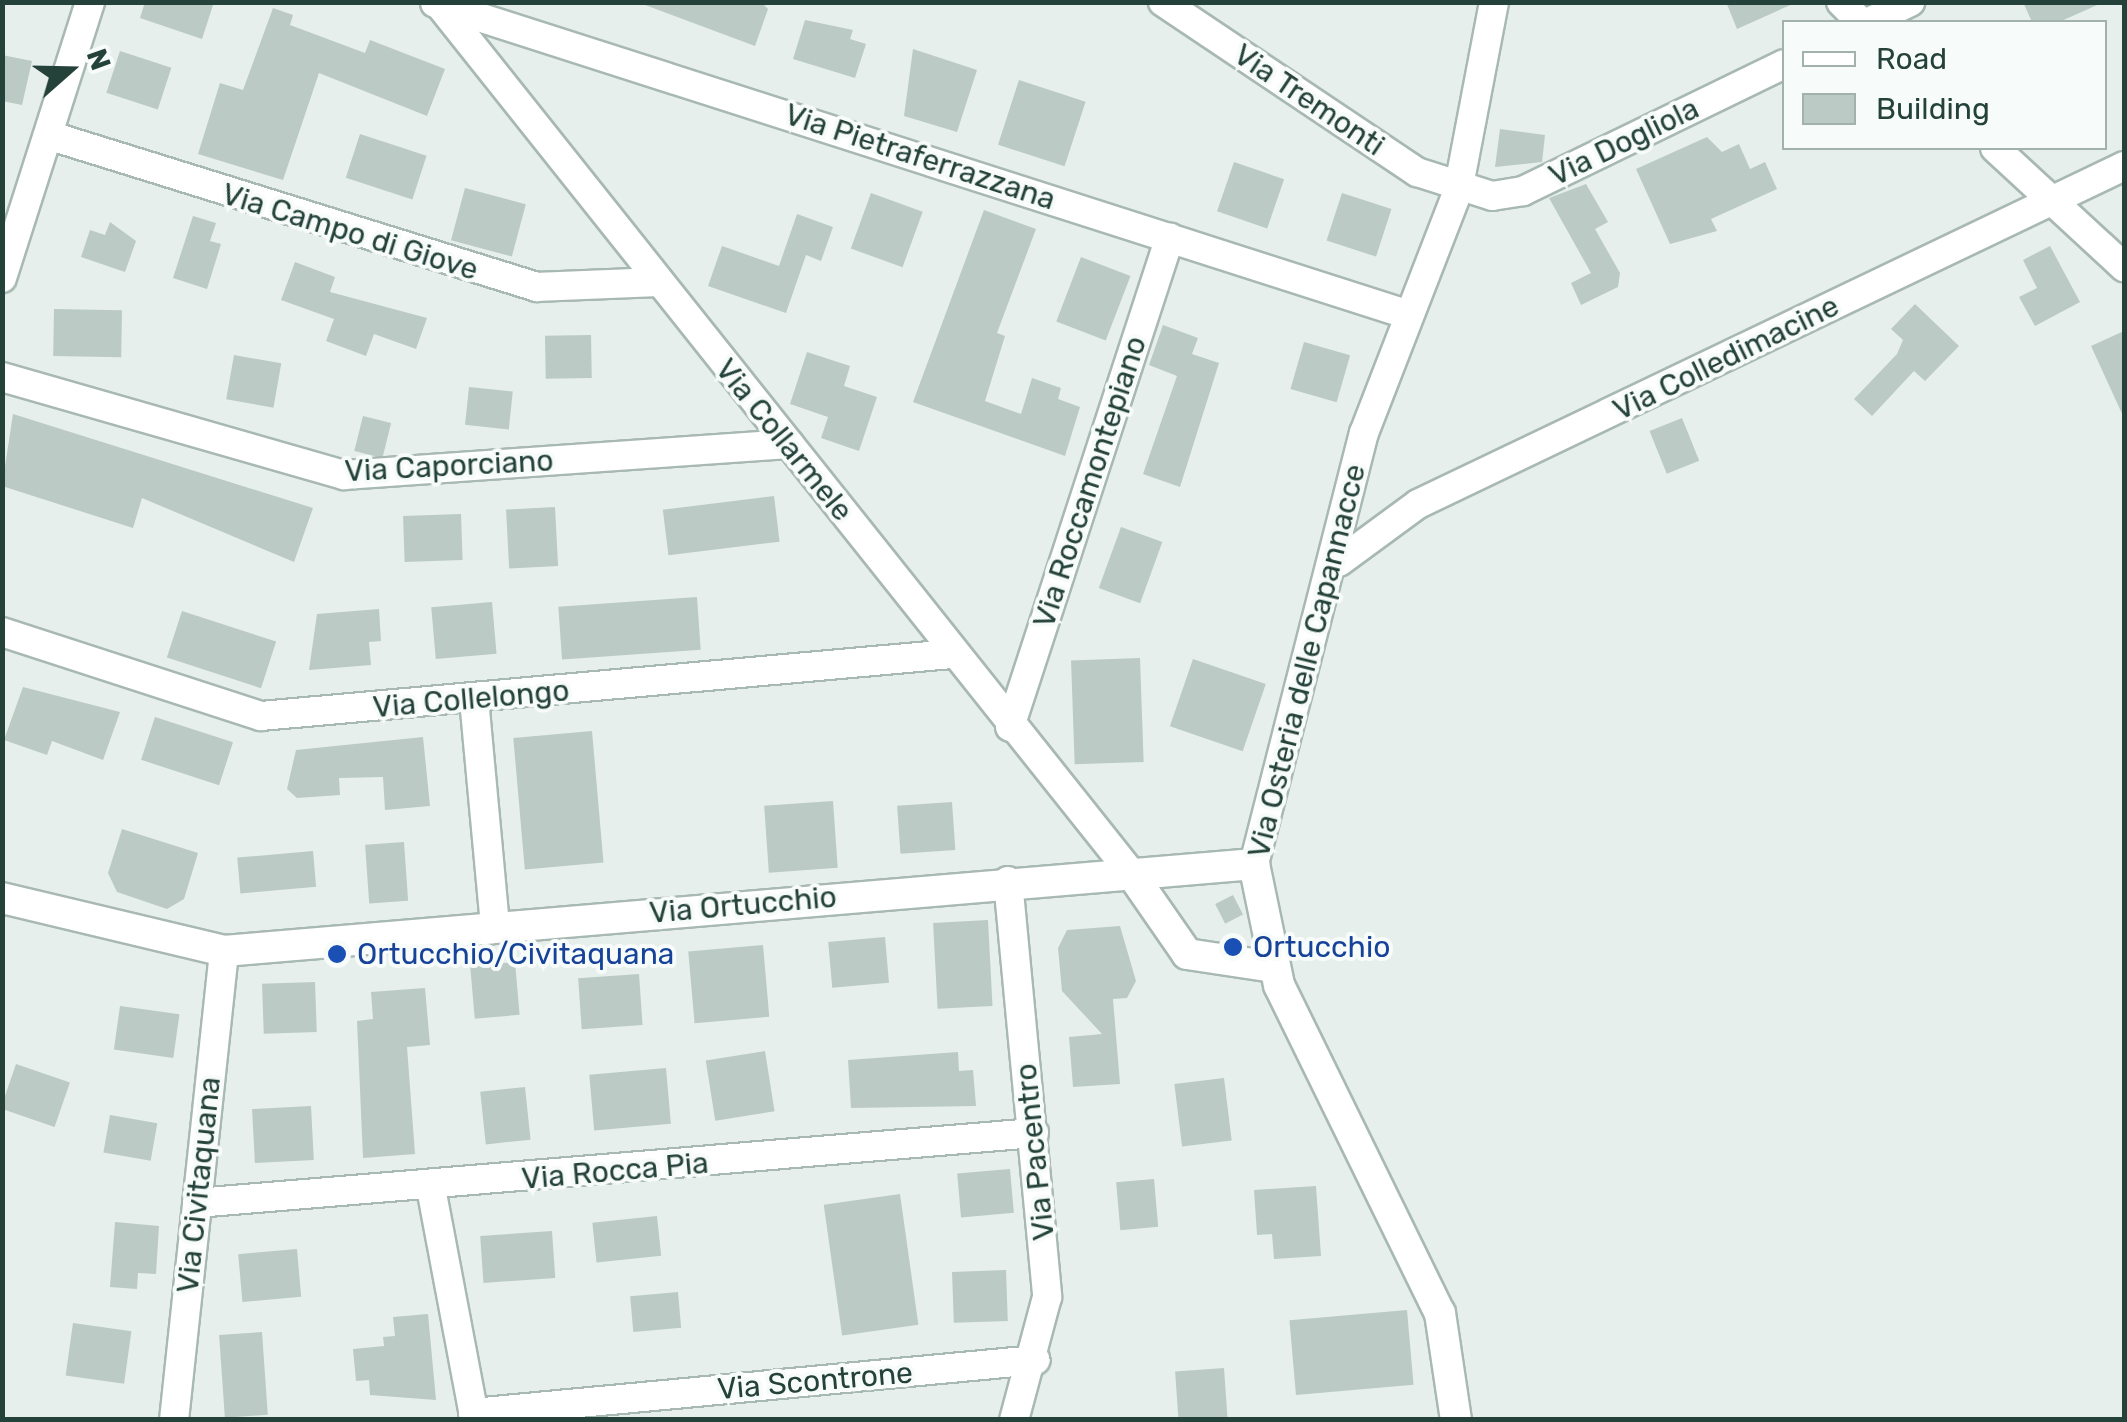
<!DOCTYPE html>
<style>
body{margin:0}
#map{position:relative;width:2127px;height:1422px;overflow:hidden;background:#e6efeb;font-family:Rubik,sans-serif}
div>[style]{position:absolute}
.building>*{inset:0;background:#bbcac4;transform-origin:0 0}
.roads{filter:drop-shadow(2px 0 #a8b8b2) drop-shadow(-2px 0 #a8b8b2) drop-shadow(0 2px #a8b8b2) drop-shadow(0 -2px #a8b8b2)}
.minor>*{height:28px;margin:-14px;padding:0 14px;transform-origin:14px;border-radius:14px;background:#fff}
.tertiary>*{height:30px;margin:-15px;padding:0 15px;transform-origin:15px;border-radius:15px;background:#fff}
.dots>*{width:28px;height:28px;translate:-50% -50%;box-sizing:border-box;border:5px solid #f7fbf9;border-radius:50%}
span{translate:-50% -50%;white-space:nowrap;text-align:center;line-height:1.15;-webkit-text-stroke:8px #f7fbf9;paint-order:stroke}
.street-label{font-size:30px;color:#24423a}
.transit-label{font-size:30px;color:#164399}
.left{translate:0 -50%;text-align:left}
.frame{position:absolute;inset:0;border:5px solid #24423a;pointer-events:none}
.legend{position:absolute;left:1782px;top:20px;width:325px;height:130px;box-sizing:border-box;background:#f7fbf9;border:2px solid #a3b1ad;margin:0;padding:12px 18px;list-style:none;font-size:30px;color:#24423a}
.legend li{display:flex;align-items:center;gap:20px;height:50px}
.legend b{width:50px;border:2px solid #a3b1ad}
.north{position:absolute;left:20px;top:20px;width:100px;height:100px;-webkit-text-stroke:8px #f7fbf9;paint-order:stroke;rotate:70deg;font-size:28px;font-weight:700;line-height:40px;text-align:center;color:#24423a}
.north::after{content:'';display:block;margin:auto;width:35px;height:45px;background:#24423a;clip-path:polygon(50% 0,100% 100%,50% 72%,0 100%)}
</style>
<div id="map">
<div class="building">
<i style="clip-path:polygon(145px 2px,214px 2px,202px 39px,140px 18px)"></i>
<i style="clip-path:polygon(637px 2px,761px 2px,768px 9px,755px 46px)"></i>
<i style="clip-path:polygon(1726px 2px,1797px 2px,1737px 29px)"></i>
<i style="clip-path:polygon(2023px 2px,2104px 2px,2059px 22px,2032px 22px)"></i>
<i style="clip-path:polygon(273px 8px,293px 15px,290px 25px,365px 53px,370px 40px,445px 69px,427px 116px,319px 73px,283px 180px,198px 154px,220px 83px,243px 90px)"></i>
<i style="clip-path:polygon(805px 20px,853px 30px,850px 39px,866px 44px,855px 78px,793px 59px)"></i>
<i style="clip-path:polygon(913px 49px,977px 70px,957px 132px,904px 116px)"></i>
<i style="left:120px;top:51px;width:54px;height:44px;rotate:18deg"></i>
<i style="clip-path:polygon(2px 55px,32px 61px,22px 105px,2px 101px)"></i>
<i style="left:1019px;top:80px;width:70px;height:68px;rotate:18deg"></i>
<i style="clip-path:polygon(1500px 129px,1545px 135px,1542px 162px,1495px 167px)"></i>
<i style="left:360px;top:134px;width:70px;height:46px;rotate:18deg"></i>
<i style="clip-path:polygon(1707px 137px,1722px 152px,1739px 144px,1750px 169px,1765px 162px,1777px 189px,1711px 219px,1717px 231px,1670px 244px,1636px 169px)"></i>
<i style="left:1234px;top:162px;width:53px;height:52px;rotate:19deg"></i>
<i style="clip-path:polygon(1586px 184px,1608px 222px,1595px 229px,1620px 273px,1618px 287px,1581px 305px,1571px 283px,1591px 273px,1549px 198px)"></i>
<i style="left:465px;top:188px;width:63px;height:54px;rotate:15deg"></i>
<i style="left:871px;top:193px;width:55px;height:59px;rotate:20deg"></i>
<i style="left:1342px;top:193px;width:52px;height:50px;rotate:18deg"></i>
<i style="clip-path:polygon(984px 210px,1036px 229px,997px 333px,1005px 336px,985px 401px,1021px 414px,1032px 378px,1061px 388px,1058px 399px,1080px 407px,1065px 456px,913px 402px)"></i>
<i style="clip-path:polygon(797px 214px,833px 227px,821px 261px,806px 255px,786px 313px,708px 286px,722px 246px,779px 266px)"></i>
<i style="clip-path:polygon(193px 216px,216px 223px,210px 241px,221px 244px,207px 289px,173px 278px)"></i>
<i style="clip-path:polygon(110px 222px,136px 241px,125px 272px,81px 257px,90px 230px,105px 235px)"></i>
<i style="clip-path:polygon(2050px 246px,2080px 302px,2035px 326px,2019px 297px,2037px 288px,2023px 260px)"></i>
<i style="left:1081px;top:257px;width:53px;height:69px;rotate:21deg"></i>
<i style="clip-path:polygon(295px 262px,335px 277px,330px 292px,427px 318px,416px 349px,374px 334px,366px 356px,326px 341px,334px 319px,281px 300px)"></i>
<i style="clip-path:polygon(1915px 304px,1959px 346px,1925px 381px,1914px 371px,1872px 416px,1854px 399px,1897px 354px,1903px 340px,1891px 329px)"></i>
<i style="left:54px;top:309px;width:68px;height:47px;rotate:1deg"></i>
<i style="clip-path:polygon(1163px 325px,1198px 338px,1192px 354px,1219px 363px,1180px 487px,1143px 474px,1177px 376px,1149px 365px)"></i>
<i style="clip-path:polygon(2124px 331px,2124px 418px,2091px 346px)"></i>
<i style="left:591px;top:335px;width:43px;height:46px;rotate:89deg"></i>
<i style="left:1304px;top:342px;width:48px;height:49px;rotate:16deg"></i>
<i style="clip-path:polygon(807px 352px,850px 366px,844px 386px,877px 397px,859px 451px,821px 438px,828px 417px,790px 404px)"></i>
<i style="left:234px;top:355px;width:48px;height:45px;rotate:10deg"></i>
<i style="left:469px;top:387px;width:44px;height:38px;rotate:6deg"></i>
<i style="clip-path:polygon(13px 414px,313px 508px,294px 562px,142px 498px,133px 528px,2px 486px)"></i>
<i style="left:363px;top:416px;width:29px;height:36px;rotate:14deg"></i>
<i style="left:1682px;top:418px;width:46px;height:35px;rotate:68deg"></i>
<i style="left:774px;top:496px;width:46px;height:112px;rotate:83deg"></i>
<i style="left:555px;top:507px;width:59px;height:49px;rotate:87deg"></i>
<i style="left:461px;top:514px;width:46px;height:58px;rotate:88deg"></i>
<i style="left:1121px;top:527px;width:44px;height:65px;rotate:20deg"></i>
<i style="left:697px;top:597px;width:53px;height:139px;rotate:86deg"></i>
<i style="left:492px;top:602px;width:52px;height:61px;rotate:85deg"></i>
<i style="clip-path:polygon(379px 609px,381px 641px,369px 642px,371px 665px,309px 670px,317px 614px)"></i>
<i style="left:182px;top:611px;width:99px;height:49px;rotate:18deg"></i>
<i style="left:1140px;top:658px;width:104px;height:69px;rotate:88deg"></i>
<i style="left:1193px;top:659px;width:77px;height:71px;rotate:19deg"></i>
<i style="clip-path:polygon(23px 687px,120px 712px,103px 760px,52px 741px,47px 755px,4px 740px)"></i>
<i style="left:155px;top:717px;width:82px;height:45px;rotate:18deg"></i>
<i style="left:592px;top:731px;width:132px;height:79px;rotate:85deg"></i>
<i style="clip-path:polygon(423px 737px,430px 806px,385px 810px,383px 777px,339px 778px,340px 795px,297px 798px,287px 789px,296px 750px)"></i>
<i style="left:833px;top:801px;width:67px;height:69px;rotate:86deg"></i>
<i style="left:952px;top:802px;width:48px;height:55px;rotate:86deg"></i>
<i style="clip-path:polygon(122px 829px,198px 853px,184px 899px,167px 909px,117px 892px,108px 873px)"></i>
<i style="left:404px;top:842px;width:59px;height:39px;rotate:86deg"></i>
<i style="left:313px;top:851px;width:36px;height:76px;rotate:85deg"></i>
<i style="left:1233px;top:895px;width:22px;height:20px;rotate:63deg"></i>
<i style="left:988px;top:920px;width:86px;height:55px;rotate:87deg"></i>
<i style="clip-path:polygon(1120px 926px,1136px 981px,1127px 998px,1113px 999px,1120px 1084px,1073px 1087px,1069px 1037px,1102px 1034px,1062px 991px,1058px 948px,1067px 930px)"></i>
<i style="left:885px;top:937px;width:46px;height:57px;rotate:85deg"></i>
<i style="left:763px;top:945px;width:72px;height:75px;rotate:85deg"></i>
<i style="left:515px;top:962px;width:53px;height:45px;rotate:85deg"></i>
<i style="left:639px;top:974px;width:51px;height:61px;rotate:86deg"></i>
<i style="left:315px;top:982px;width:50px;height:53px;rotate:88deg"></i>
<i style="clip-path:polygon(425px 988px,430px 1045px,407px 1047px,415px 1154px,363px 1158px,357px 1021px,373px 1019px,371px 992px)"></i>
<i style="left:120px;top:1006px;width:60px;height:44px;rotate:8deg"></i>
<i style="left:765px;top:1051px;width:61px;height:60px;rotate:81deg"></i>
<i style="clip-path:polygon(958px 1052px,959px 1071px,973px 1070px,976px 1106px,851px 1108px,848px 1060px)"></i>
<i style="left:16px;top:1064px;width:57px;height:47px;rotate:19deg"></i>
<i style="left:666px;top:1068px;width:56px;height:77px;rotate:85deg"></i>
<i style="left:1224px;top:1078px;width:63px;height:50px;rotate:83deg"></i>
<i style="left:525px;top:1087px;width:53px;height:45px;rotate:84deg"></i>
<i style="left:311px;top:1106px;width:54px;height:59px;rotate:87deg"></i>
<i style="left:110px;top:1115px;width:48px;height:38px;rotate:10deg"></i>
<i style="left:1010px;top:1169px;width:44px;height:53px;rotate:85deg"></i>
<i style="left:1154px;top:1179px;width:48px;height:38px;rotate:85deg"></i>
<i style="clip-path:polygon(1316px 1186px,1321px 1256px,1274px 1259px,1272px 1234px,1257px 1235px,1254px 1190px)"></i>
<i style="left:900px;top:1194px;width:132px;height:77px;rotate:82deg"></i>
<i style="left:657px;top:1216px;width:40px;height:65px;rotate:84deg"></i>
<i style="clip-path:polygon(115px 1222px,159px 1226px,156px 1274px,138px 1273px,137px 1289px,110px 1287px)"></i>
<i style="left:552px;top:1231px;width:47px;height:72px;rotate:86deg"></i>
<i style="left:297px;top:1249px;width:48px;height:59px;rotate:85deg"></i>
<i style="left:1006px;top:1270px;width:51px;height:54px;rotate:88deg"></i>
<i style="left:678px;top:1292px;width:36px;height:48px;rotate:85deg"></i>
<i style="left:1407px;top:1310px;width:75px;height:118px;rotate:85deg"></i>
<i style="clip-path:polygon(428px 1314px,436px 1400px,370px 1395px,369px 1380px,356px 1381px,353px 1349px,384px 1346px,383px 1337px,395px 1336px,393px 1317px)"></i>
<i style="left:73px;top:1323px;width:59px;height:53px;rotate:8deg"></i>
<i style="left:262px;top:1332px;width:83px;height:43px;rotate:86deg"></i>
<i style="left:1224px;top:1368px;width:52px;height:49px;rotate:86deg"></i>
</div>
<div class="roads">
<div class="minor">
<i style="left:1163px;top:2px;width:306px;rotate:33.8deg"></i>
<i style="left:1417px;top:172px;width:79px;rotate:17.7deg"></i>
<i style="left:1492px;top:196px;width:31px;rotate:-9deg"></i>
<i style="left:1523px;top:191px;width:290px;rotate:-25.9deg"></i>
<i style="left:1841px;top:2px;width:28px;rotate:45deg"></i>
<i style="left:435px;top:3px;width:1020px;rotate:17.76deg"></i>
<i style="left:439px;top:4px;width:1111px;rotate:51.47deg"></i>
<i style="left:1869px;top:22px;width:46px;rotate:-26deg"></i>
<i style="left:51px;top:136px;width:509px;rotate:17.26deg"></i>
<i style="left:537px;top:287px;width:120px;rotate:-2.4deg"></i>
<i style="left:1995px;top:148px;width:176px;rotate:42.7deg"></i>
<i style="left:2px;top:278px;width:290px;rotate:-72.3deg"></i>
<i style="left:2px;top:377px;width:356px;rotate:16deg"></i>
<i style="left:344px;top:475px;width:446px;rotate:-4deg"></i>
<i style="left:1339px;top:562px;width:98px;rotate:-36.3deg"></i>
<i style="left:1418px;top:504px;width:783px;rotate:-25.58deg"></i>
<i style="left:2px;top:632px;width:272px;rotate:18deg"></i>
<i style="left:261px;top:716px;width:694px;rotate:-5.13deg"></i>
<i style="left:474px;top:699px;width:229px;rotate:84.7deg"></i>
<i style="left:1010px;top:727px;width:515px;rotate:-71.92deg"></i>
<i style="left:1254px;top:864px;width:445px;rotate:-75.7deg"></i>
<i style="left:1364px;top:433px;width:260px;rotate:-68.8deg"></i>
<i style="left:1458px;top:191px;width:192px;rotate:-79.2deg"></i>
<i style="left:1008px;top:881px;width:418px;rotate:84.6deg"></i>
<i style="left:1047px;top:1297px;width:127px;rotate:105deg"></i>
<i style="left:431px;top:1188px;width:236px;rotate:79.3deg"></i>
<i style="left:197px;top:1203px;width:840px;rotate:-4.78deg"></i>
<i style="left:473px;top:1413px;width:565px;rotate:-5.38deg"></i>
<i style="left:174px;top:1420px;width:472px;rotate:-83.9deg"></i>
</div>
<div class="tertiary">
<i style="left:1131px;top:873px;width:98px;rotate:55.3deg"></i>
<i style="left:1187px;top:954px;width:87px;rotate:8.6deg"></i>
<i style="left:2px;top:898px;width:228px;rotate:13.4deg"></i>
<i style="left:224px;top:951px;width:1034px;rotate:-4.83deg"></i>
<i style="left:1254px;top:864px;width:124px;rotate:78.3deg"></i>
<i style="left:1279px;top:985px;width:365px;rotate:63.9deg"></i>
<i style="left:1440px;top:1313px;width:108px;rotate:81.5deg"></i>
</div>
</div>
<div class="dots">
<i style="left:1233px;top:947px;background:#1a4fb4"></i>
<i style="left:337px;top:954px;background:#1a4fb4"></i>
</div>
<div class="street-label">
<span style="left:1309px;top:100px;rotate:34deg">Via Tremonti</span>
<span style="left:1624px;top:142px;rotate:-26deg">Via Dogliola</span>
<span style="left:920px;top:157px;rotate:18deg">Via Pietraferrazzana</span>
<span style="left:350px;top:232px;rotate:17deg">Via Campo di Giove</span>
<span style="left:1726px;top:358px;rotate:-26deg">Via Colledimacine</span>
<span style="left:784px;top:440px;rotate:51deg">Via Collarmele</span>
<span style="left:449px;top:466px;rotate:-3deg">Via Caporciano</span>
<span style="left:1090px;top:482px;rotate:-72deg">Via Roccamontepiano</span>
<span style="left:1307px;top:661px;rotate:-76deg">Via Osteria delle Capannacce</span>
<span style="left:471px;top:699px;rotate:-5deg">Via Collelongo</span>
<span style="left:743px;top:905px;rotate:-5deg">Via Ortucchio</span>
<span style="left:1035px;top:1152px;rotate:-96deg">Via Pacentro</span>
<span style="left:615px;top:1171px;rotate:-5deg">Via Rocca Pia</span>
<span style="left:199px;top:1185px;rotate:-84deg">Via Civitaquana</span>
<span style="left:815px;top:1381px;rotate:-5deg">Via Scontrone</span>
</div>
<div class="transit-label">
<span class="left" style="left:1253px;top:947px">Ortucchio</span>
<span class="left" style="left:357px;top:954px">Ortucchio/Civitaquana</span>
</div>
<div class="frame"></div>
<ul class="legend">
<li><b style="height:12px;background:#fff"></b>Road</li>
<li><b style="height:28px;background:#bbcac4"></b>Building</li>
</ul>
<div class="north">N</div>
</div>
